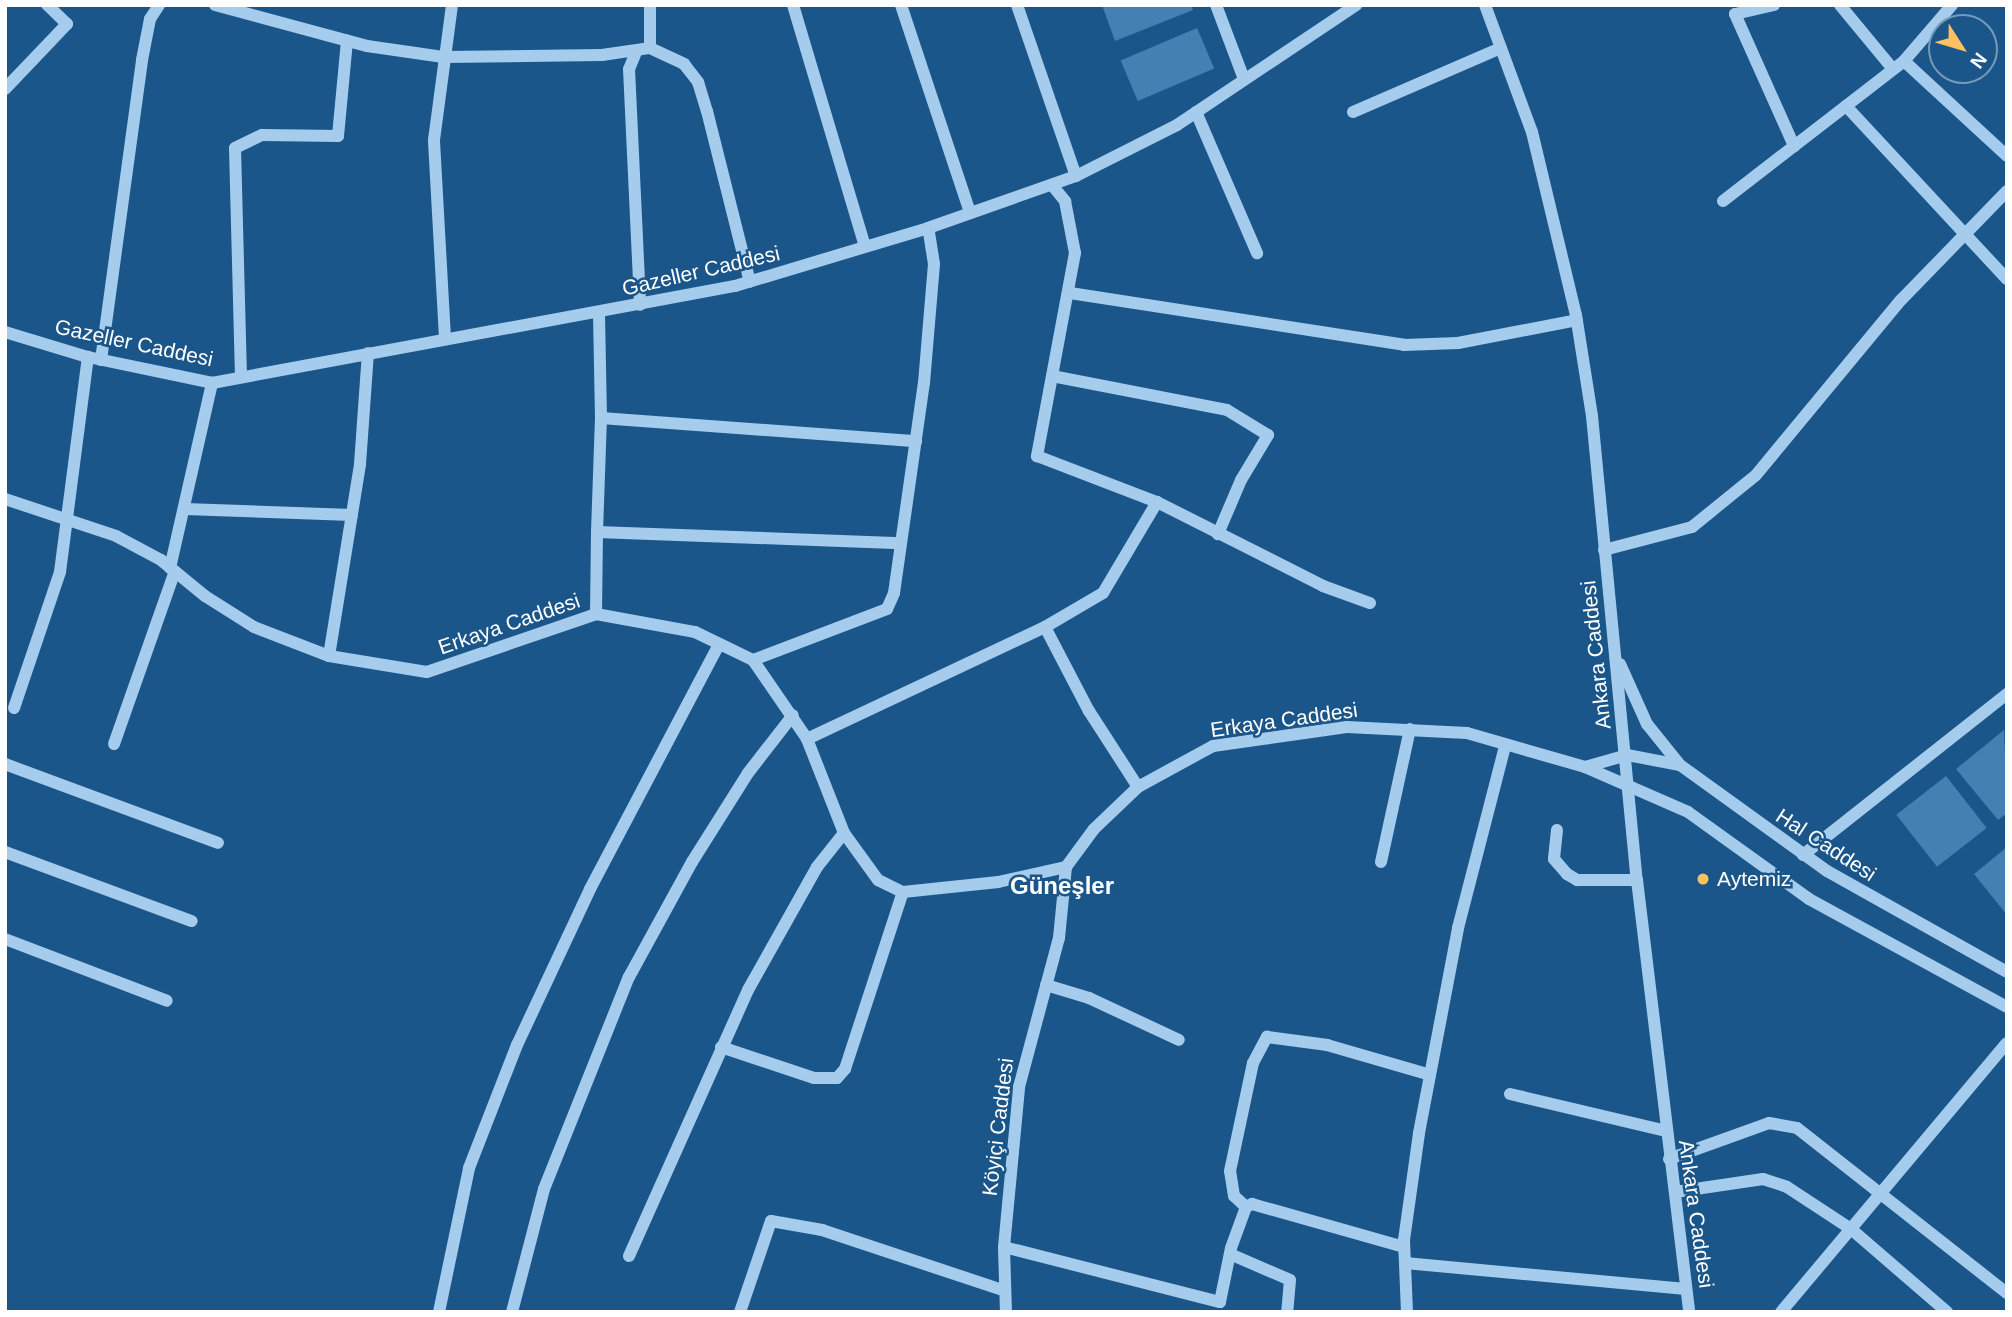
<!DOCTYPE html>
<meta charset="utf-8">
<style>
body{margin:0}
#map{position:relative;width:2012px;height:1317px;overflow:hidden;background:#1b568a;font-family:Arial,sans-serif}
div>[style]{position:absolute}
.building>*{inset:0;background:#4480b2;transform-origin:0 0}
.minor>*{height:12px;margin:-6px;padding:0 6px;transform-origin:6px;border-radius:6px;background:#a5cced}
.dots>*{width:19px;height:19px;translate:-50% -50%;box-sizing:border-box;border:4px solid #1b568a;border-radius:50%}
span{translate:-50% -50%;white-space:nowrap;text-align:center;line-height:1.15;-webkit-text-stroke:5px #1b568a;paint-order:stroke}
.street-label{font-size:21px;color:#fff}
.poi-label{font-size:21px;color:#fff}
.left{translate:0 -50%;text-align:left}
.quarter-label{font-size:24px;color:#fff;font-weight:700}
.frame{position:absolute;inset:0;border:7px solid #fff;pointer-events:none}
.north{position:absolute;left:1928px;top:14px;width:70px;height:70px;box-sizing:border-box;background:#1b568a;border:2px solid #769ab9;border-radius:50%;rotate:127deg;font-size:19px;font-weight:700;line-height:28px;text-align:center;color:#fff}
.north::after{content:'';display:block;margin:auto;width:24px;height:32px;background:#fec161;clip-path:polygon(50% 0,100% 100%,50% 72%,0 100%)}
</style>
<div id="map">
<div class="building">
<i style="clip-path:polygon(1102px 5px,1191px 5px,1193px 10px,1115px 41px)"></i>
<i style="left:1197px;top:28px;width:44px;height:83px;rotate:67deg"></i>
<i style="clip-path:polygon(2004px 730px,2007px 813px,1998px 820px,1956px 769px)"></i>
<i style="left:1946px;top:776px;width:66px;height:63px;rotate:52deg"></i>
<i style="clip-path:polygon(2007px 847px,2007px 915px,1974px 874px)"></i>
</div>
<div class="minor">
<i style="left:215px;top:5px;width:157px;rotate:15.1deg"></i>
<i style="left:367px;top:46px;width:77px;rotate:8.2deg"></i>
<i style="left:443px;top:57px;width:159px;rotate:-0.7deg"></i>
<i style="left:602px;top:55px;width:49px;rotate:-8.3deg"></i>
<i style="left:650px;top:48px;width:38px;rotate:25deg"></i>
<i style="left:684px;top:64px;width:23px;rotate:52deg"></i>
<i style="left:698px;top:82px;width:30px;rotate:73deg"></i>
<i style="left:707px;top:111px;width:176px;rotate:75.9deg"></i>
<i style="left:793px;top:5px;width:252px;rotate:73.4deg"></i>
<i style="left:901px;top:5px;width:219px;rotate:71.6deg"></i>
<i style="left:1017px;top:5px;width:181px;rotate:71deg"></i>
<i style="left:1216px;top:5px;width:79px;rotate:69.3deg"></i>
<i style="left:1485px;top:5px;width:135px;rotate:69.7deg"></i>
<i style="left:1532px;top:132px;width:188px;rotate:76.5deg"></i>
<i style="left:1576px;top:315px;width:102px;rotate:81deg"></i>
<i style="left:1592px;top:416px;width:466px;rotate:84.5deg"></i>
<i style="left:1637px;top:880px;width:435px;rotate:83.1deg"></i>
<i style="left:1774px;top:5px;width:40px;rotate:167deg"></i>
<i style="left:1735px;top:14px;width:145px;rotate:65.9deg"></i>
<i style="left:1840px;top:5px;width:83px;rotate:50.4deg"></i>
<i style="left:650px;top:48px;width:43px;rotate:-90deg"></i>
<i style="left:636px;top:52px;width:18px;rotate:112deg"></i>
<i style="left:629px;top:69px;width:236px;rotate:87.3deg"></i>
<i style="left:1904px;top:61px;width:140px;rotate:42.7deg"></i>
<i style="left:5px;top:89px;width:90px;rotate:-46.4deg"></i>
<i style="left:67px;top:24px;width:28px;rotate:-136deg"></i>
<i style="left:1846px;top:106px;width:236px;rotate:47.1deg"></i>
<i style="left:1196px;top:112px;width:154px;rotate:66.6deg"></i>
<i style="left:1353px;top:112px;width:161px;rotate:-23.4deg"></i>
<i style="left:1052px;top:185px;width:21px;rotate:51deg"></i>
<i style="left:1065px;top:201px;width:53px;rotate:79.1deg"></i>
<i style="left:1075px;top:253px;width:207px;rotate:100.6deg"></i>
<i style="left:1037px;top:456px;width:129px;rotate:21deg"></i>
<i style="left:1723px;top:201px;width:229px;rotate:-37.7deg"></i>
<i style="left:1904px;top:61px;width:74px;rotate:-49.4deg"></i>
<i style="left:1070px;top:293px;width:338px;rotate:8.8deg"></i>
<i style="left:1404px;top:345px;width:54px;rotate:-2.1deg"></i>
<i style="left:1458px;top:343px;width:121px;rotate:-10.9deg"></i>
<i style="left:5px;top:332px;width:87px;rotate:16.8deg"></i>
<i style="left:88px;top:357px;width:127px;rotate:11.8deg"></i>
<i style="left:212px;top:383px;width:532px;rotate:-10.51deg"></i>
<i style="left:735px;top:286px;width:202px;rotate:-16.7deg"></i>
<i style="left:928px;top:228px;width:157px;rotate:-19.4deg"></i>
<i style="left:1076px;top:176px;width:113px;rotate:-26.8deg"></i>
<i style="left:1177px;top:125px;width:216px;rotate:-33.8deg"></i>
<i style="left:445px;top:338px;width:198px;rotate:-93.2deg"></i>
<i style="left:434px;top:140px;width:136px;rotate:-82.4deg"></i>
<i style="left:101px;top:360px;width:303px;rotate:-82.2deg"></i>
<i style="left:142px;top:60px;width:42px;rotate:-79deg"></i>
<i style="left:150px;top:19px;width:17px;rotate:-57deg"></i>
<i style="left:1052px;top:376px;width:178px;rotate:11deg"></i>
<i style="left:1227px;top:410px;width:48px;rotate:31.4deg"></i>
<i style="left:1268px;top:435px;width:52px;rotate:121deg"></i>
<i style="left:1241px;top:480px;width:59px;rotate:113.1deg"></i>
<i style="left:241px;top:377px;width:229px;rotate:-91.5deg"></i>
<i style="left:235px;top:148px;width:30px;rotate:-26deg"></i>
<i style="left:262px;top:135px;width:76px;rotate:0.8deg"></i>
<i style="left:338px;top:136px;width:96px;rotate:-84.6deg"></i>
<i style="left:601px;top:418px;width:316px;rotate:4.2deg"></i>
<i style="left:5px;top:499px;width:117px;rotate:18.4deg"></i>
<i style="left:116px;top:536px;width:51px;rotate:28.1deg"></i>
<i style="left:161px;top:560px;width:57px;rotate:39.3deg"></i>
<i style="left:205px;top:596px;width:58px;rotate:32.3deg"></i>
<i style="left:254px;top:627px;width:80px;rotate:21.1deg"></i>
<i style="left:329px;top:656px;width:99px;rotate:9.3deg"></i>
<i style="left:427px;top:672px;width:179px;rotate:-18.9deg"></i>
<i style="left:596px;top:614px;width:101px;rotate:10.3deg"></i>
<i style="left:695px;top:632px;width:64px;rotate:25.8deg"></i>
<i style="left:753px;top:660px;width:96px;rotate:55.6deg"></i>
<i style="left:807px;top:739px;width:101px;rotate:68.5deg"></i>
<i style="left:844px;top:833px;width:58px;rotate:54.1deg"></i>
<i style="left:878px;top:880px;width:28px;rotate:26deg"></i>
<i style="left:903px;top:892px;width:96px;rotate:-6deg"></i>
<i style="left:998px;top:882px;width:70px;rotate:-12.4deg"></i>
<i style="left:1066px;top:867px;width:47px;rotate:-53.6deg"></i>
<i style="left:1094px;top:829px;width:61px;rotate:-43.7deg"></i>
<i style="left:1138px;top:787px;width:85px;rotate:-28.7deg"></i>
<i style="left:1213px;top:746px;width:135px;rotate:-8.1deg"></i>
<i style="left:1347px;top:727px;width:120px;rotate:2.9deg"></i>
<i style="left:1467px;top:733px;width:123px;rotate:16.1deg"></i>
<i style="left:1585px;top:767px;width:112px;rotate:23.6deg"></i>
<i style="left:1688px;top:812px;width:149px;rotate:35.7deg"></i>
<i style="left:1809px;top:899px;width:226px;rotate:28.6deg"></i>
<i style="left:185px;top:509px;width:167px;rotate:2.1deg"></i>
<i style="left:597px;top:532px;width:114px;rotate:-88deg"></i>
<i style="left:601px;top:418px;width:104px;rotate:-91.1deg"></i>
<i style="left:1604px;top:550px;width:91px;rotate:-14.6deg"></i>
<i style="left:1692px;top:527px;width:82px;rotate:-39.1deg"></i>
<i style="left:1756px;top:475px;width:227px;rotate:-50.4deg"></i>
<i style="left:1901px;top:300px;width:152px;rotate:-45.8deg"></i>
<i style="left:170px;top:568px;width:190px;rotate:-77.2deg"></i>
<i style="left:596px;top:614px;width:82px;rotate:-89.3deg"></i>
<i style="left:597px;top:532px;width:304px;rotate:2.1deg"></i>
<i style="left:1045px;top:627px;width:67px;rotate:-30.4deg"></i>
<i style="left:1103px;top:593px;width:106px;rotate:-59.3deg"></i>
<i style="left:1157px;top:502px;width:186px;rotate:26.8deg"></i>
<i style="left:1323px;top:586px;width:50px;rotate:19.9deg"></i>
<i style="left:329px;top:656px;width:194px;rotate:-80.8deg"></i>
<i style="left:360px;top:464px;width:111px;rotate:-85.9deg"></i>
<i style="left:753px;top:660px;width:143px;rotate:-20.8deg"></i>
<i style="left:887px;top:609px;width:17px;rotate:-66deg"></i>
<i style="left:894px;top:593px;width:212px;rotate:-81.9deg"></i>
<i style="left:924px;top:383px;width:119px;rotate:-85.2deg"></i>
<i style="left:934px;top:264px;width:36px;rotate:-99deg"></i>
<i style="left:1620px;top:664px;width:66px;rotate:65.8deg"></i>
<i style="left:1647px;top:724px;width:53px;rotate:51.2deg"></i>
<i style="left:14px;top:708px;width:144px;rotate:-71.3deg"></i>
<i style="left:60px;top:572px;width:217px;rotate:-82.6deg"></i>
<i style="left:807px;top:739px;width:263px;rotate:-25.2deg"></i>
<i style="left:1045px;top:627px;width:95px;rotate:62.4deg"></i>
<i style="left:1089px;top:711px;width:90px;rotate:57.2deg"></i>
<i style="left:114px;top:744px;width:183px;rotate:-70.6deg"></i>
<i style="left:5px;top:764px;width:227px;rotate:20.3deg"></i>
<i style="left:1585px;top:767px;width:44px;rotate:-15.9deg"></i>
<i style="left:1627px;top:755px;width:54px;rotate:10.7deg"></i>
<i style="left:1680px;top:765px;width:181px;rotate:35.8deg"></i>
<i style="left:1827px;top:871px;width:206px;rotate:29.3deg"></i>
<i style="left:1557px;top:830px;width:29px;rotate:96deg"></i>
<i style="left:1554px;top:859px;width:20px;rotate:49deg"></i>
<i style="left:1567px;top:874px;width:12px;rotate:31deg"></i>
<i style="left:1577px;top:880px;width:60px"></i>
<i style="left:5px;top:852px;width:199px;rotate:20.3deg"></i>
<i style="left:1803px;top:855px;width:260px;rotate:-38.3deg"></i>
<i style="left:1381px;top:862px;width:136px;rotate:-77.7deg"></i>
<i style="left:5px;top:939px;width:173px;rotate:20.9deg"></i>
<i style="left:1046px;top:985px;width:45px;rotate:16.8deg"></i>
<i style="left:1089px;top:998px;width:99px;rotate:25deg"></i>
<i style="left:721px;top:1047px;width:98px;rotate:18.4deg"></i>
<i style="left:814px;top:1078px;width:23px"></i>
<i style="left:837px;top:1078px;width:12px;rotate:-48deg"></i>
<i style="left:845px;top:1069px;width:186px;rotate:-71.9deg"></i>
<i style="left:1510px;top:1094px;width:160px;rotate:13.3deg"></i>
<i style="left:1669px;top:1159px;width:106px;rotate:-19.8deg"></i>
<i style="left:1769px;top:1123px;width:28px;rotate:10deg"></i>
<i style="left:1797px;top:1128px;width:267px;rotate:38.2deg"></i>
<i style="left:1675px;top:1192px;width:89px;rotate:-8.4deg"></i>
<i style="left:1763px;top:1179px;width:25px;rotate:18deg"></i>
<i style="left:1787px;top:1187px;width:77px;rotate:33.3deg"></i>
<i style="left:1851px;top:1229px;width:127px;rotate:40.8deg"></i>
<i style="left:1246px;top:1207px;width:16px;rotate:-137deg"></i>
<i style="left:1234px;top:1196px;width:25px;rotate:-99deg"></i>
<i style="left:1230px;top:1171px;width:110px;rotate:-78deg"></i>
<i style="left:1253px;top:1063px;width:30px;rotate:-62deg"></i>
<i style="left:1267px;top:1037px;width:61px;rotate:7.6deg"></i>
<i style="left:1327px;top:1045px;width:107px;rotate:16.2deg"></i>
<i style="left:1004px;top:1247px;width:223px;rotate:14.3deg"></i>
<i style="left:1220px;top:1302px;width:55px;rotate:-78.5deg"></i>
<i style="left:1231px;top:1248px;width:44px;rotate:-69.9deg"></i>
<i style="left:1246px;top:1207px;width:7px;rotate:-27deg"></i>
<i style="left:1252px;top:1204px;width:158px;rotate:15.8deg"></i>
<i style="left:1230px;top:1254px;width:65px;rotate:23.4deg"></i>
<i style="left:1290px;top:1280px;width:32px;rotate:95deg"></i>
<i style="left:629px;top:1256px;width:291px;rotate:-65.9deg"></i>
<i style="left:748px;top:990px;width:141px;rotate:-60.7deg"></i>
<i style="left:817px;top:867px;width:43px;rotate:-51.5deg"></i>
<i style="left:1405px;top:1263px;width:282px;rotate:5.3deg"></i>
<i style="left:439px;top:1312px;width:147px;rotate:-78.2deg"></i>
<i style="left:469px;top:1168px;width:132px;rotate:-68.7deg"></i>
<i style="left:517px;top:1045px;width:172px;rotate:-64.9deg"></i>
<i style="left:590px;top:889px;width:277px;rotate:-62.2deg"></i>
<i style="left:512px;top:1312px;width:127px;rotate:-75.4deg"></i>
<i style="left:544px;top:1189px;width:228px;rotate:-68.2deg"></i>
<i style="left:629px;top:977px;width:131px;rotate:-61.3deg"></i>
<i style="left:692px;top:862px;width:105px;rotate:-57.8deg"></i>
<i style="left:748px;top:773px;width:73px;rotate:-52.2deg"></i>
<i style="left:740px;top:1312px;width:96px;rotate:-71.2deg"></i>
<i style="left:771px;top:1221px;width:52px;rotate:10deg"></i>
<i style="left:822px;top:1230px;width:193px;rotate:18.4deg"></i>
<i style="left:1006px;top:1312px;width:65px;rotate:-91.8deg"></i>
<i style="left:1004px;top:1247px;width:161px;rotate:-84.6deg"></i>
<i style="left:1019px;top:1087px;width:154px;rotate:-75deg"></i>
<i style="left:1059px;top:938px;width:71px;rotate:-84.4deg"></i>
<i style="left:1407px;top:1312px;width:72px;rotate:-92.4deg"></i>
<i style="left:1404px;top:1240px;width:108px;rotate:-82deg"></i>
<i style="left:1419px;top:1133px;width:209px;rotate:-79.2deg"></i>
<i style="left:1458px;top:928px;width:188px;rotate:-75.5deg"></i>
<i style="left:1781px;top:1312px;width:351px;rotate:-50deg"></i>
</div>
<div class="dots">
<i style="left:1703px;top:879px;background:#fec161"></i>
</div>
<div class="street-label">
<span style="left:701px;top:271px;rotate:-13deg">Gazeller Caddesi</span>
<span style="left:134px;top:343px;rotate:12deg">Gazeller Caddesi</span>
<span style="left:509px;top:624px;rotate:-19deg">Erkaya Caddesi</span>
<span style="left:1596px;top:655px;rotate:-96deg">Ankara Caddesi</span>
<span style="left:1284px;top:720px;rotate:-8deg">Erkaya Caddesi</span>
<span style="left:1826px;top:845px;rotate:33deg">Hal Caddesi</span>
<span style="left:998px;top:1127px;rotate:-83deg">Köyiçi Caddesi</span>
<span style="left:1696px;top:1214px;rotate:82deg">Ankara Caddesi</span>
</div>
<div class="poi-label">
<span class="left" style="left:1717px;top:879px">Aytemiz</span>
</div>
<div class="quarter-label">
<span style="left:1062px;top:886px">Güneşler</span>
</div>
<div class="frame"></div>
<div class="north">N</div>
</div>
